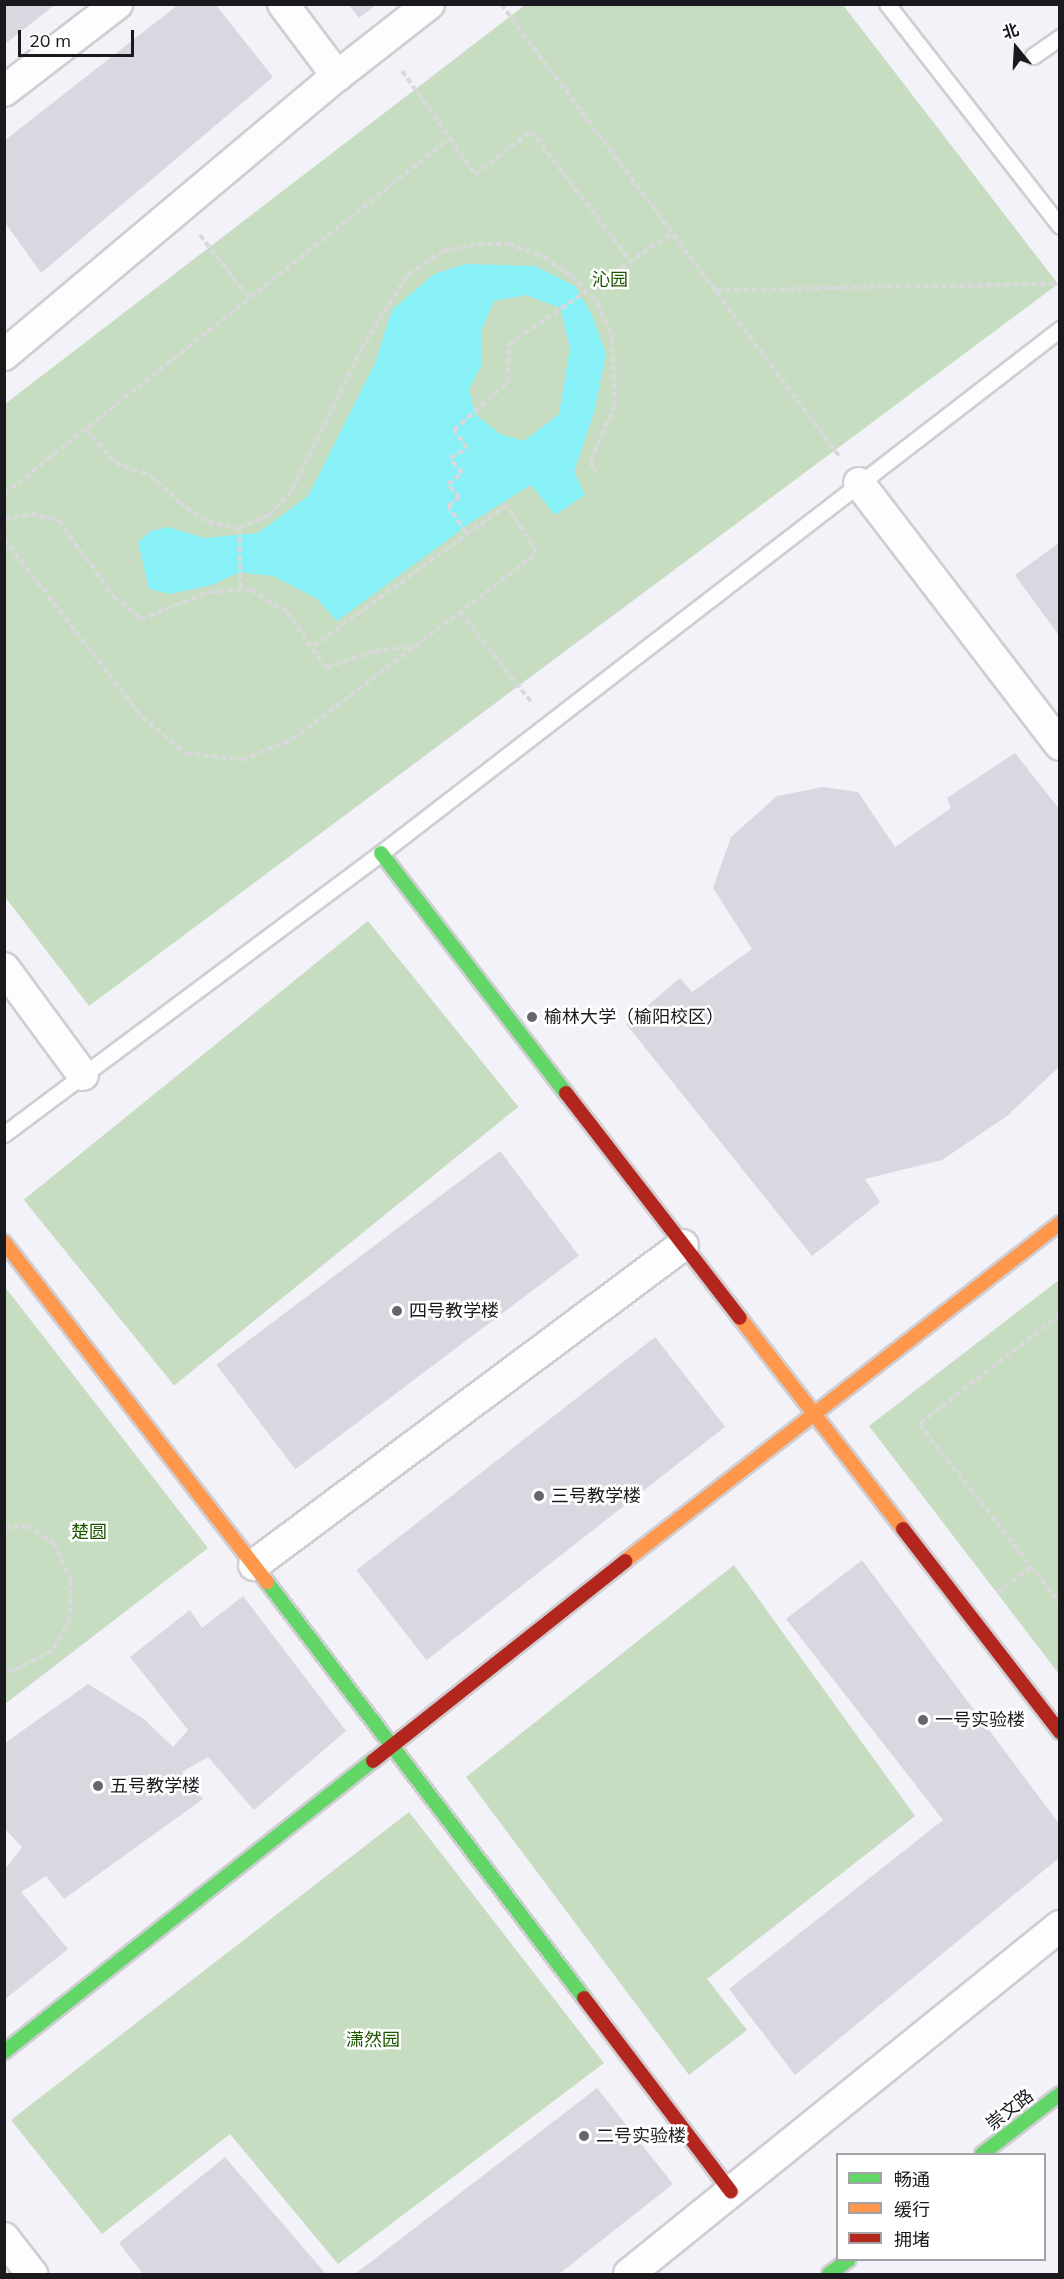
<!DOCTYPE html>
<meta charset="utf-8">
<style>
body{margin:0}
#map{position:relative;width:1064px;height:2279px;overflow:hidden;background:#f3f2f9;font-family:Mulish,"Noto Sans SC",sans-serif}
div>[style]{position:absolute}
.green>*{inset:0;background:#c6ddc1;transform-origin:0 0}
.water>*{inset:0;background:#88f0f7}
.building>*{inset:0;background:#d9d8e1;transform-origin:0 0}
.path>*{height:4px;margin-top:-2px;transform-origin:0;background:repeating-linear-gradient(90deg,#d9d8da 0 6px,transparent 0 9px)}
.roads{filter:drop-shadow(2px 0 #cfced3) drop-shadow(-2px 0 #cfced3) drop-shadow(0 2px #cfced3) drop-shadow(0 -2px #cfced3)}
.lane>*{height:15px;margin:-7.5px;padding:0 7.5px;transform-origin:7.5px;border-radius:7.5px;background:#fdfdfe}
.street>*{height:30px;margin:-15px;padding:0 15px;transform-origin:15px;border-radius:15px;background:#fdfdfe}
.fast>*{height:14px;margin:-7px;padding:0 7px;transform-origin:7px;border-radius:7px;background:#63d668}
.slow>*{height:14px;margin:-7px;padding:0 7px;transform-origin:7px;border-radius:7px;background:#ff974d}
.jam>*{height:14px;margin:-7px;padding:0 7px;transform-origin:7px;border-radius:7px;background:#b3261e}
.dots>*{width:16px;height:16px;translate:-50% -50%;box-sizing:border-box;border:3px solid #fff;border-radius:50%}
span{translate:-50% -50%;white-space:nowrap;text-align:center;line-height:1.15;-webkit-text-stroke:5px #fff;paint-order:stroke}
.park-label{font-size:18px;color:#1e5600}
.poi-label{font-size:18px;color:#1a191d}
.left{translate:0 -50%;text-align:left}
.street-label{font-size:18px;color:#1a191d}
.frame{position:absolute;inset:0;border:6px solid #1a191d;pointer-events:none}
.legend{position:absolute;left:836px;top:2153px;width:210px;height:108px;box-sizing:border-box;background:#fff;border:2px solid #a3a3a5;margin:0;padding:8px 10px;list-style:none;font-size:18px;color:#1a191d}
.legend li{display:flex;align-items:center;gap:12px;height:30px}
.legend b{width:30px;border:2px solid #a3a3a5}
.north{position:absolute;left:986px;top:18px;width:60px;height:60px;-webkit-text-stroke:4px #fff;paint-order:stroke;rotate:342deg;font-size:16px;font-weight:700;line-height:24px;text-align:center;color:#1a191d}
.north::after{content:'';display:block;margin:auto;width:21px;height:27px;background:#1a191d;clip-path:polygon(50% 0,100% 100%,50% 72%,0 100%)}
.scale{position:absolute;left:18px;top:30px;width:116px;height:27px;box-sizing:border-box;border:3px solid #1a191d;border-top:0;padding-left:8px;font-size:18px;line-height:21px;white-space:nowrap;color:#1a191d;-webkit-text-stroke:4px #fff;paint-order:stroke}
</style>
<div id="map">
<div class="green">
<i style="clip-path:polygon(525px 5px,843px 5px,1058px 284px,89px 1006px,5px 897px,5px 404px)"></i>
<i style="left:368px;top:921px;width:239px;height:443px;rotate:51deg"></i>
<i style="clip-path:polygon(1059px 1280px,1059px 1674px,869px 1426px)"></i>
<i style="clip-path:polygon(5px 1287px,208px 1548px,5px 1704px)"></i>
<i style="clip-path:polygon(734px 1565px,915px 1816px,707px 1979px,747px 2030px,689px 2075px,466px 1777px)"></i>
<i style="clip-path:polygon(409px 1812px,604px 2063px,338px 2264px,230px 2134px,102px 2234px,11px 2120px)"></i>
</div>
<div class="water">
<i style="clip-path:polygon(evenodd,466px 264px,535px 266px,575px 286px,592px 315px,606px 354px,594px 412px,574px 472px,585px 495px,555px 515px,531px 485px,473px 521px,337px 621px,316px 598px,273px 576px,240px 572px,212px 585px,170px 594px,149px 589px,138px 542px,151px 531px,168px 527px,204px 538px,258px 533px,308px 496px,375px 363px,392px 310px,434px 274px,466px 264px,526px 295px,560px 308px,570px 348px,559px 414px,524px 441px,500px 434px,475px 414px,469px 389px,482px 364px,481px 331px,494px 301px,526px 295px)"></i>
</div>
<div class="building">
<i style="clip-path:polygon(5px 4px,56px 4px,5px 44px)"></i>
<i style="clip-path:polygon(179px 4px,215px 4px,273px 77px,41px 273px,4px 221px,4px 141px)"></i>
<i style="clip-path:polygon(348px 4px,377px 4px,359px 18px)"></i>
<i style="clip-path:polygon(1060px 542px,1060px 637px,1015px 575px)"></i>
<i style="clip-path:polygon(1015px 753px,1060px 810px,1060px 1066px,1007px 1116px,942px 1160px,865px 1179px,880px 1202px,812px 1256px,626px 1024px,680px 978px,692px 992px,752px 949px,713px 888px,731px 837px,777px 796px,823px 787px,858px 792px,895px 847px,951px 808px,947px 798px)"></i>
<i style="left:500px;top:1151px;width:131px;height:355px;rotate:53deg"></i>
<i style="left:655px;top:1337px;width:114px;height:379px;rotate:52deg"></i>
<i style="clip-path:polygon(862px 1560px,1060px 1825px,1060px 1857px,795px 2075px,729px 1989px,943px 1820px,786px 1619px)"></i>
<i style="clip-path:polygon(243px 1596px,346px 1731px,254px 1810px,208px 1757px,182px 1772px,203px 1799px,64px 1899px,46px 1876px,21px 1892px,68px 1949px,4px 2000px,4px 1865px,7px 1867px,22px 1847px,5px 1829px,5px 1743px,88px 1684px,144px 1719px,173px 1747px,188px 1730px,130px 1657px,190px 1610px,202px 1628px)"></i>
<i style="clip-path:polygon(597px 2088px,673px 2184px,559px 2274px,355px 2274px)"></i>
<i style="clip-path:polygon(225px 2157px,326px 2274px,143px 2274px,119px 2243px)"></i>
</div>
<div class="path">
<i style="left:501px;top:4px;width:564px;rotate:53.21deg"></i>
<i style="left:402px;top:71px;width:82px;rotate:54.4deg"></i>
<i style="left:200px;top:235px;width:80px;rotate:52.1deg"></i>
<i style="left:716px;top:290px;width:344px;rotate:-1deg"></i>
<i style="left:86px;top:429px;width:45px;rotate:49.5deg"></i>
<i style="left:115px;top:463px;width:37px;rotate:19deg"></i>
<i style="left:150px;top:475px;width:40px;rotate:43deg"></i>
<i style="left:179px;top:502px;width:35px;rotate:35deg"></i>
<i style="left:208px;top:522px;width:32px;rotate:11deg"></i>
<i style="left:239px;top:528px;width:33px;rotate:-23deg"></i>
<i style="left:269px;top:515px;width:34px;rotate:-47deg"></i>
<i style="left:292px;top:490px;width:156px;rotate:-63.8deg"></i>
<i style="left:361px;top:350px;width:89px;rotate:-58.3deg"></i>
<i style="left:408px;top:274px;width:42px;rotate:-33.3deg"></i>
<i style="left:443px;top:251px;width:36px;rotate:-11deg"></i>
<i style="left:478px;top:244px;width:30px"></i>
<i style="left:508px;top:244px;width:38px;rotate:20deg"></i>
<i style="left:544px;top:257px;width:33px;rotate:35deg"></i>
<i style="left:571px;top:276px;width:37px;rotate:45deg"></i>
<i style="left:597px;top:302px;width:39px;rotate:67deg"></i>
<i style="left:612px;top:338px;width:67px;rotate:87.4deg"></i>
<i style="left:615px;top:405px;width:62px;rotate:113.7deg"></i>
<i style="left:590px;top:462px;width:12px;rotate:59deg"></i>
<i style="left:4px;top:494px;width:571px;rotate:-38.6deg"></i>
<i style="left:450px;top:138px;width:45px;rotate:56deg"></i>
<i style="left:475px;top:175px;width:71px;rotate:-38.2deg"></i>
<i style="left:531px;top:131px;width:165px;rotate:52.6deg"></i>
<i style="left:4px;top:519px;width:27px;rotate:-10deg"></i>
<i style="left:31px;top:514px;width:29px;rotate:14deg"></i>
<i style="left:59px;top:521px;width:94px;rotate:54.1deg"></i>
<i style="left:114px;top:597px;width:35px;rotate:39deg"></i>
<i style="left:141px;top:619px;width:73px;rotate:-21.7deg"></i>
<i style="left:209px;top:592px;width:42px;rotate:-2.7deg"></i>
<i style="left:251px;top:590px;width:42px;rotate:31.4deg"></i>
<i style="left:287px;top:612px;width:68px;rotate:55.1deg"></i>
<i style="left:326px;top:668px;width:52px;rotate:-19.1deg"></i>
<i style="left:375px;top:651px;width:38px;rotate:-7deg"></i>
<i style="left:239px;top:528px;width:62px;rotate:88.2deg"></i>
<i style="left:466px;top:532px;width:32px;rotate:-125deg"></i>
<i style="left:448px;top:506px;width:14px;rotate:-36deg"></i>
<i style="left:459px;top:498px;width:18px;rotate:-128deg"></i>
<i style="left:448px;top:484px;width:18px;rotate:-38deg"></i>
<i style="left:462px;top:473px;width:19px;rotate:-129deg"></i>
<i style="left:450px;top:458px;width:20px;rotate:-30deg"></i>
<i style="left:467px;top:448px;width:22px;rotate:-126deg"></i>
<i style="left:454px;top:430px;width:72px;rotate:-41.6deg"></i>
<i style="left:508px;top:382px;width:38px;rotate:-88deg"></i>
<i style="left:509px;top:344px;width:197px;rotate:-34.3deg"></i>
<i style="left:4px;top:539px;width:225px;rotate:52.2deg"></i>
<i style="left:142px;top:717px;width:56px;rotate:39.9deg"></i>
<i style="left:185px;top:753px;width:57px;rotate:7deg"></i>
<i style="left:242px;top:760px;width:55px;rotate:-22.4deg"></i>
<i style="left:293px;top:739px;width:307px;rotate:-37.3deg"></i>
<i style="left:537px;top:553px;width:57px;rotate:-122deg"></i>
<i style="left:507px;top:505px;width:241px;rotate:143.9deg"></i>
<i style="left:460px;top:612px;width:116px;rotate:51.6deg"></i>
<i style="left:1060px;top:1315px;width:178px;rotate:142.3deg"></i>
<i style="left:919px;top:1424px;width:228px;rotate:51.8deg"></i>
<i style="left:4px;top:1333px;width:43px;rotate:90deg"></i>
<i style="left:4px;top:1528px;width:23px;rotate:-5deg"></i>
<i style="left:27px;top:1526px;width:32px;rotate:32deg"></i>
<i style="left:54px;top:1543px;width:42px;rotate:65.9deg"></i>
<i style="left:71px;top:1581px;width:38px;rotate:92deg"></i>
<i style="left:70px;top:1619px;width:37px;rotate:119deg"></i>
<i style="left:52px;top:1651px;width:42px;rotate:153.4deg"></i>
<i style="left:14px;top:1670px;width:10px;rotate:174deg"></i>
<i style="left:997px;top:1593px;width:43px;rotate:-37.4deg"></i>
</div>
<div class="roads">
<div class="lane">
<i style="left:887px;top:4px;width:281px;rotate:52.1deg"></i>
<i style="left:1033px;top:56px;width:33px;rotate:-35deg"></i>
<i style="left:4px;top:1134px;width:470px;rotate:-36.7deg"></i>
<i style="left:381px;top:853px;width:858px;rotate:-37.66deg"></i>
</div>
<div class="street">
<i style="left:283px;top:4px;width:90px;rotate:53.1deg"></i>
<i style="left:4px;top:91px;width:143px;rotate:-37.6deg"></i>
<i style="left:4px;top:355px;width:434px;rotate:-40deg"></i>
<i style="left:337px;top:76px;width:117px;rotate:-38deg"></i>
<i style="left:859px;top:483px;width:330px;rotate:52.5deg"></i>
<i style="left:4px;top:968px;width:133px;rotate:53.6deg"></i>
<i style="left:254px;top:1565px;width:535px;rotate:-36.72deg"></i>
<i style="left:4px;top:2238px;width:46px;rotate:52.1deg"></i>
<i style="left:629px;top:2274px;width:554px;rotate:-38.92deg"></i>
</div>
<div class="fast">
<i style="left:381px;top:853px;width:303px;rotate:52.4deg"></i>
<i style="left:267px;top:1582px;width:523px;rotate:52.69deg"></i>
<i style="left:4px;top:2052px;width:470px;rotate:-38.3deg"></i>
<i style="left:982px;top:2154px;width:98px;rotate:-37.6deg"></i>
<i style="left:829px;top:2274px;width:24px;rotate:-36deg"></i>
</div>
<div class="slow">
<i style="left:4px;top:1242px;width:430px;rotate:52.3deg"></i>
<i style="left:740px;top:1318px;width:267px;rotate:52.3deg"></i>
<i style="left:625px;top:1561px;width:551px;rotate:-37.85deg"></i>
</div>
<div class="jam">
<i style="left:566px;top:1093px;width:284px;rotate:52.3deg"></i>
<i style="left:903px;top:1529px;width:257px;rotate:52.3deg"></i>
<i style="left:373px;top:1761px;width:322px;rotate:-38.4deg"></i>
<i style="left:584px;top:1998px;width:243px;rotate:52.8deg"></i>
</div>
</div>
<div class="dots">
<i style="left:532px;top:1017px;background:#66656a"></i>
<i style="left:397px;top:1311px;background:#66656a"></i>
<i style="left:539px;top:1496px;background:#66656a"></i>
<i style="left:923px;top:1720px;background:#66656a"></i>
<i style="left:98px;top:1786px;background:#66656a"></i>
<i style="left:584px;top:2136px;background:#66656a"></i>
</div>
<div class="park-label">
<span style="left:610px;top:280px">沁园</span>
<span style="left:89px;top:1532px">楚圆</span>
<span style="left:373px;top:2040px">潇然园</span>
</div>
<div class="poi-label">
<span class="left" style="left:544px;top:1017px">榆林大学（榆阳校区）</span>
<span class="left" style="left:409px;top:1311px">四号教学楼</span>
<span class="left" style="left:551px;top:1496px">三号教学楼</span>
<span class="left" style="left:935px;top:1720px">一号实验楼</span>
<span class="left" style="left:110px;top:1786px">五号教学楼</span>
<span class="left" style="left:596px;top:2136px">二号实验楼</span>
</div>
<div class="street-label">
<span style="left:1010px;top:2110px;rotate:-38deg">崇文路</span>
</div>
<div class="frame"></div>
<ul class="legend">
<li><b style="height:8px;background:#63d668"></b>畅通</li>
<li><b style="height:8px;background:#ff974d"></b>缓行</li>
<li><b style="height:8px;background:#b3261e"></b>拥堵</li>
</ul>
<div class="north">北</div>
<div class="scale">20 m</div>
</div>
